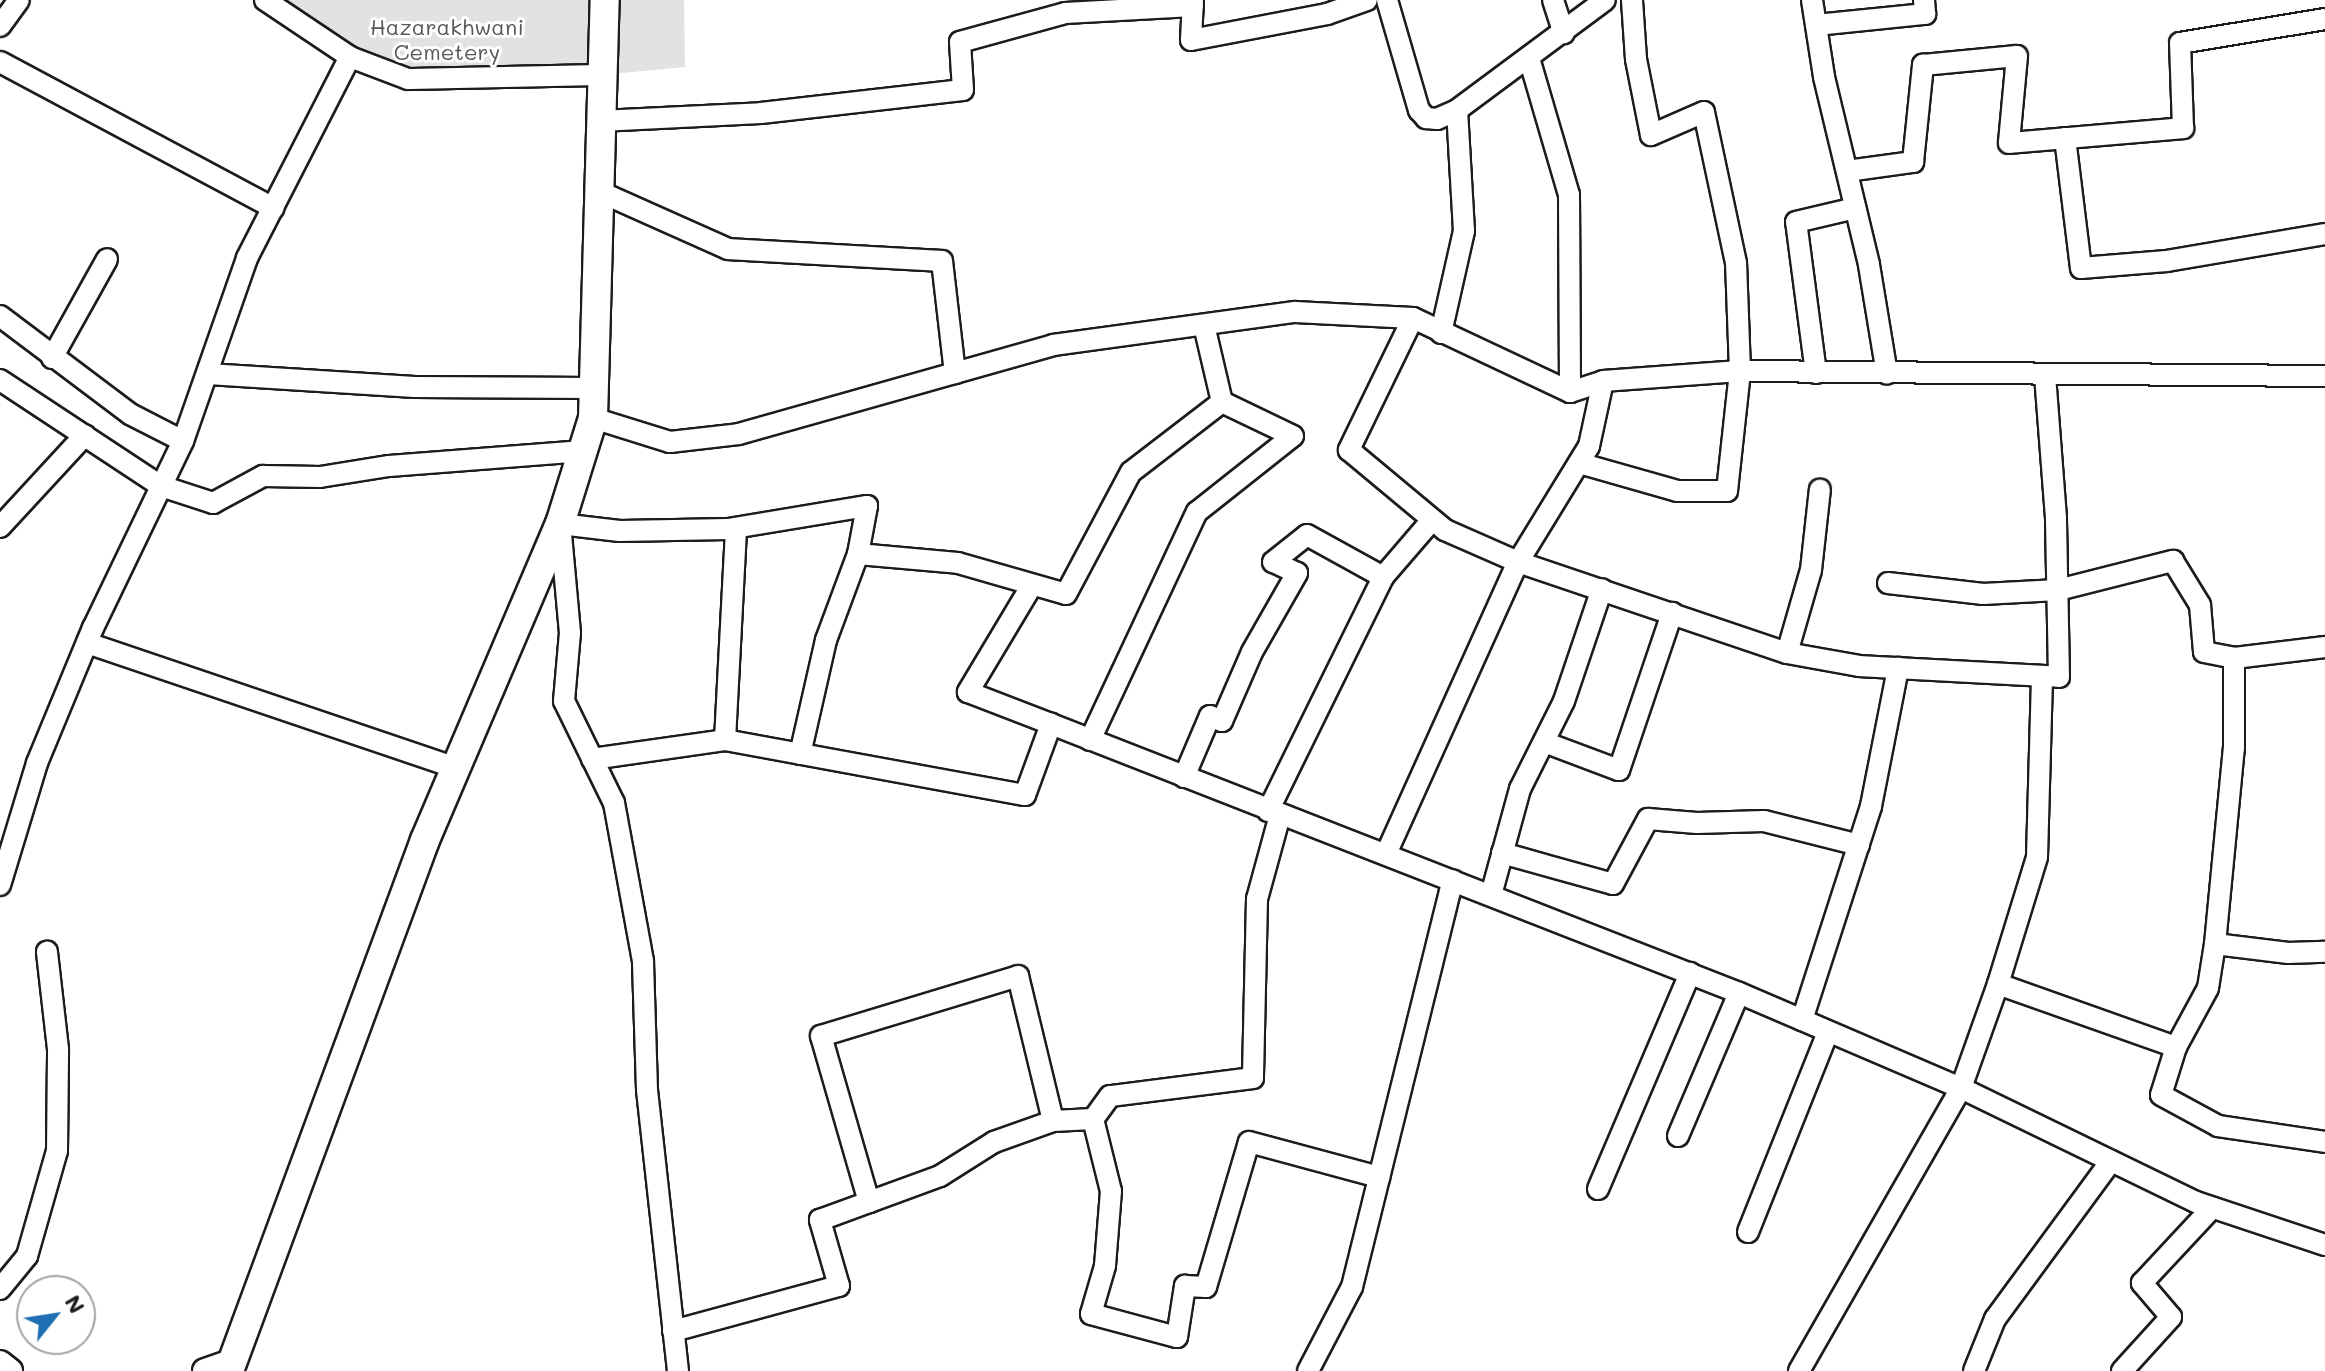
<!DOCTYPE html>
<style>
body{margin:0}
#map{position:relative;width:2325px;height:1371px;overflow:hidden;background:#fff;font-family:Mali,sans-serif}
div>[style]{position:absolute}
.green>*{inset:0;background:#e2e2e2}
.roads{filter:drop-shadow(2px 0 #1c1c1c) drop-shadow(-2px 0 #1c1c1c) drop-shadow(0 2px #1c1c1c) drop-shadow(0 -2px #1c1c1c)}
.minor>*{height:20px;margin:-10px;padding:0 10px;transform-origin:10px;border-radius:10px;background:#fff}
.tertiary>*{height:24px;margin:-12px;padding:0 12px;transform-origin:12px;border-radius:12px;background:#fff}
.secondary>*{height:28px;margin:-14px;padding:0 14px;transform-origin:14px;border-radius:14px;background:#fff}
span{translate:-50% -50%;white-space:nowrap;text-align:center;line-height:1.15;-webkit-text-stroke:6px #fff;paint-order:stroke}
.park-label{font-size:22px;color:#575757}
.north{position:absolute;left:16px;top:1275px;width:80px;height:80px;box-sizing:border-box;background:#fff;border:2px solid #a4a4a4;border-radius:50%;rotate:60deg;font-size:22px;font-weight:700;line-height:32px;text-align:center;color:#1c1c1c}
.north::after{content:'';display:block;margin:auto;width:28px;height:36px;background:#1f6fb2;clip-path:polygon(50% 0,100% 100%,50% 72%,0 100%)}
</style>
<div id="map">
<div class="green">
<i style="clip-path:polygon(258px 0,684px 0,685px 67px,601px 75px,408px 79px)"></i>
</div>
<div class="roads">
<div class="minor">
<i style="left:265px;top:0;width:102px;rotate:33.8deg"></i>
<i style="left:350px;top:57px;width:62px;rotate:20.8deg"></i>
<i style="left:408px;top:79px;width:193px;rotate:-1.2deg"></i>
<i style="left:1193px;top:0;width:40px;rotate:92.9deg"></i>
<i style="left:1191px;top:40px;width:138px;rotate:-10.8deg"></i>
<i style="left:1327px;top:14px;width:42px;rotate:-19.3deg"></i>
<i style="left:1387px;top:0;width:115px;rotate:73.8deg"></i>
<i style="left:1419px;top:110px;width:11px;rotate:49deg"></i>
<i style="left:1426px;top:118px;width:11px;rotate:5deg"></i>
<i style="left:1437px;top:119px;width:22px;rotate:-24deg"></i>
<i style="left:1457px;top:110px;width:184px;rotate:-36.6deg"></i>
<i style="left:1553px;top:0;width:35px;rotate:72deg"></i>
<i style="left:1812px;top:0;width:78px;rotate:81.1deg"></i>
<i style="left:1824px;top:77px;width:193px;rotate:76.5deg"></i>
<i style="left:1869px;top:265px;width:110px;rotate:80.6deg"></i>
<i style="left:1816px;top:25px;width:110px;rotate:-5.8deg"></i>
<i style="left:1925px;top:14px;width:14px;rotate:-94deg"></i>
<i style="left:0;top:26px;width:32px;rotate:-54deg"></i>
<i style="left:1529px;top:58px;width:143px;rotate:73.7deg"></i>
<i style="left:1569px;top:195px;width:197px;rotate:89.7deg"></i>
<i style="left:0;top:62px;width:310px;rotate:28.1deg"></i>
<i style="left:600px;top:121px;width:161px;rotate:-2.8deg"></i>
<i style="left:761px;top:113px;width:203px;rotate:-6.5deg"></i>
<i style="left:963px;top:90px;width:48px;rotate:-93.6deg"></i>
<i style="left:960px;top:42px;width:109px;rotate:-15.4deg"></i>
<i style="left:1065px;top:13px;width:128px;rotate:-3.1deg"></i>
<i style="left:2065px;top:138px;width:131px;rotate:83deg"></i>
<i style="left:2081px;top:268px;width:86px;rotate:-4.7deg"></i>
<i style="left:2167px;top:261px;width:160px;rotate:-9.7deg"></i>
<i style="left:1847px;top:171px;width:67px;rotate:-7.8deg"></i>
<i style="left:1913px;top:162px;width:98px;rotate:-84.1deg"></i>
<i style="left:1923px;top:65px;width:94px;rotate:-5.5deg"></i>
<i style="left:2017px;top:56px;width:87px;rotate:95.3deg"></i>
<i style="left:2009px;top:143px;width:175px;rotate:-4.9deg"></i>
<i style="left:2183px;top:128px;width:85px;rotate:-92deg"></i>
<i style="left:2180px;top:43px;width:147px;rotate:-9.4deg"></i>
<i style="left:598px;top:191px;width:142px;rotate:24deg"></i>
<i style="left:728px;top:249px;width:214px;rotate:3.2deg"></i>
<i style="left:942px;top:261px;width:113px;rotate:83.4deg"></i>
<i style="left:0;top:316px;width:163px;rotate:37deg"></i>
<i style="left:130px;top:414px;width:59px;rotate:27deg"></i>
<i style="left:1413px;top:318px;width:147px;rotate:115.9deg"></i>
<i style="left:1349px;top:450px;width:125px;rotate:39.8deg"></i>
<i style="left:1445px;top:530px;width:80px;rotate:23.7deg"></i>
<i style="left:1518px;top:562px;width:284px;rotate:18.7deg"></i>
<i style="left:1787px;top:653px;width:73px;rotate:10.2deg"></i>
<i style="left:1859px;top:666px;width:200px;rotate:3.1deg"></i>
<i style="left:2059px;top:677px;width:159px;rotate:-91.1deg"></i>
<i style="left:2056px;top:518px;width:143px;rotate:-94.4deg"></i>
<i style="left:1441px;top:333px;width:105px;rotate:-77.3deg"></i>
<i style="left:1464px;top:231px;width:121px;rotate:-93.3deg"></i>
<i style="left:52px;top:358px;width:113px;rotate:-60.9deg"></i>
<i style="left:1816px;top:373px;width:152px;rotate:-97.5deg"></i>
<i style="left:1796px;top:222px;width:61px;rotate:-13.3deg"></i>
<i style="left:208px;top:374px;width:207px;rotate:3.6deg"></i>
<i style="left:415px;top:387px;width:179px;rotate:0.3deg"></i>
<i style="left:0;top:380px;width:193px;rotate:33.4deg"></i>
<i style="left:161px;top:486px;width:55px;rotate:18.1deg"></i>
<i style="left:213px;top:503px;width:57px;rotate:-28.4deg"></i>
<i style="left:263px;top:476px;width:57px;rotate:1deg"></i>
<i style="left:320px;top:477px;width:70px;rotate:-9.1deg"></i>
<i style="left:389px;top:466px;width:195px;rotate:-4.4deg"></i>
<i style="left:593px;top:418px;width:81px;rotate:17.3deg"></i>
<i style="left:670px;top:442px;width:69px;rotate:-6.6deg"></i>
<i style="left:739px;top:434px;width:326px;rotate:-15.8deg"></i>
<i style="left:1053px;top:345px;width:244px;rotate:-7.8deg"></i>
<i style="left:1295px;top:312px;width:118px;rotate:2.9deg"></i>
<i style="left:1413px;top:318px;width:174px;rotate:25.2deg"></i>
<i style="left:1570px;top:392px;width:35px;rotate:-18deg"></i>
<i style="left:1603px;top:381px;width:137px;rotate:-4.2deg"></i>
<i style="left:1740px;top:371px;width:585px;rotate:0.49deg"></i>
<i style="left:1579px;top:463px;width:102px;rotate:15.9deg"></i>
<i style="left:1677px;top:491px;width:50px"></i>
<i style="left:1727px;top:491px;width:121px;rotate:-83.8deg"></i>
<i style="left:1740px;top:371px;width:108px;rotate:-92.1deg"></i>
<i style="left:1736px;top:263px;width:154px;rotate:-102deg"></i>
<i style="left:1704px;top:112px;width:58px;rotate:156.5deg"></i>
<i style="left:1651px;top:135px;width:77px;rotate:-101.2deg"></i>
<i style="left:1636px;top:59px;width:59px;rotate:-93.9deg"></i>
<i style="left:0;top:527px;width:125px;rotate:-47.3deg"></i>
<i style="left:858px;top:554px;width:100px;rotate:5.1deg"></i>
<i style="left:958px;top:563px;width:112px;rotate:16deg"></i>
<i style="left:1066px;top:594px;width:138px;rotate:-62deg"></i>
<i style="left:1131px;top:472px;width:115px;rotate:-37.6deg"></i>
<i style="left:1888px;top:583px;width:96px;rotate:6.6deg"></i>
<i style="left:1983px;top:594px;width:75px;rotate:-3.1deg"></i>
<i style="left:2058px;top:590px;width:119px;rotate:-14.2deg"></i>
<i style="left:2173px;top:561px;width:52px;rotate:58.5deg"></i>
<i style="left:2200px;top:605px;width:47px;rotate:85.1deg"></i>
<i style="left:2204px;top:652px;width:31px;rotate:11deg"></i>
<i style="left:1032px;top:585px;width:125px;rotate:120.9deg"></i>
<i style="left:968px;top:692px;width:89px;rotate:21.1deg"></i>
<i style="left:87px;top:643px;width:390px;rotate:18.7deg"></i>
<i style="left:1787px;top:653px;width:86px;rotate:-73.9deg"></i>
<i style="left:1811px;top:570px;width:81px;rotate:-83.7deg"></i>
<i style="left:725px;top:740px;width:212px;rotate:-87deg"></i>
<i style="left:1090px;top:740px;width:252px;rotate:-64.9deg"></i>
<i style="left:1197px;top:512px;width:122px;rotate:-38.4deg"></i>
<i style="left:1293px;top:436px;width:79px;rotate:-154.4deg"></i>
<i style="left:1222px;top:402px;width:79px;rotate:-103.2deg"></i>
<i style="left:1544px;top:742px;width:80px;rotate:20.5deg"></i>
<i style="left:1619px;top:770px;width:166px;rotate:-71.3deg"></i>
<i style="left:592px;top:759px;width:134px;rotate:-8.1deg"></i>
<i style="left:725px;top:740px;width:305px;rotate:10.4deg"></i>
<i style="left:1025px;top:795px;width:76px;rotate:-69.9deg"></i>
<i style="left:1051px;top:724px;width:739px;rotate:21.35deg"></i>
<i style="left:1739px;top:993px;width:241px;rotate:23.2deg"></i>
<i style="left:1961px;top:1088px;width:261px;rotate:25.9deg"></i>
<i style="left:2196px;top:1202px;width:136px;rotate:18.4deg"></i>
<i style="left:1184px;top:777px;width:66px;rotate:-66.9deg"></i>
<i style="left:1210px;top:716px;width:13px;rotate:23deg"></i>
<i style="left:1222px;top:721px;width:75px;rotate:-66.5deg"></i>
<i style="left:1252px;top:652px;width:91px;rotate:-60.3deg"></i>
<i style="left:1297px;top:573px;width:26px;rotate:-155deg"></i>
<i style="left:1273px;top:562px;width:43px;rotate:-38.5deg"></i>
<i style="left:1307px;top:535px;width:87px;rotate:28.9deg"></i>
<i style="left:1268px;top:811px;width:261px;rotate:-63.8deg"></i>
<i style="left:1383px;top:577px;width:75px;rotate:-49.3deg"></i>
<i style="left:1280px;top:815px;width:87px;rotate:105.3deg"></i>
<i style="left:1257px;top:899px;width:179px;rotate:91.3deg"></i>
<i style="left:1253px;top:1078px;width:144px;rotate:172.8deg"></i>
<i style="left:1110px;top:1096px;width:29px;rotate:126deg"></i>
<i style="left:1093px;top:1119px;width:74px;rotate:76deg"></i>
<i style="left:1111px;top:1191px;width:75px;rotate:94.6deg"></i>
<i style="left:1105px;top:1266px;width:50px;rotate:106.3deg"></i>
<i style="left:1091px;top:1314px;width:89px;rotate:15deg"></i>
<i style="left:1177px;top:1337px;width:52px;rotate:-81.1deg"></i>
<i style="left:1185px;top:1286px;width:21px;rotate:3deg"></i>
<i style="left:1206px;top:1287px;width:151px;rotate:-73.5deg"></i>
<i style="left:1249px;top:1142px;width:135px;rotate:15.1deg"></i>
<i style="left:1502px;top:853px;width:115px;rotate:15.6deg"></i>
<i style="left:1613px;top:884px;width:74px;rotate:-61.7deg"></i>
<i style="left:1648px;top:819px;width:49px;rotate:4.7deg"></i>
<i style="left:1697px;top:823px;width:67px;rotate:-1.7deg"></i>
<i style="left:1764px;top:821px;width:98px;rotate:14.2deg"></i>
<i style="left:1386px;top:854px;width:320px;rotate:-65.7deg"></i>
<i style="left:1518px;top:562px;width:136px;rotate:-58.5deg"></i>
<i style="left:1589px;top:446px;width:66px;rotate:-77.8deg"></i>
<i style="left:0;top:885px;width:127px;rotate:-73.1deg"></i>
<i style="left:37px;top:763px;width:146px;rotate:-67.5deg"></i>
<i style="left:93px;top:628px;width:208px;rotate:-64.3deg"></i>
<i style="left:183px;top:441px;width:194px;rotate:-70.7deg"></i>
<i style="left:247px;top:258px;width:226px;rotate:-62.9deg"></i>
<i style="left:1491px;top:895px;width:110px;rotate:-74.7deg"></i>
<i style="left:1520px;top:789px;width:98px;rotate:-63.4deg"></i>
<i style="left:1564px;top:701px;width:118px;rotate:-71.3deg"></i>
<i style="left:2215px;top:944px;width:74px;rotate:7deg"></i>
<i style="left:2288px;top:953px;width:37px;rotate:-2deg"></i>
<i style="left:1998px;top:984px;width:189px;rotate:19.5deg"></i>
<i style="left:2176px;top:1047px;width:50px;rotate:107.4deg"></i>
<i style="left:2161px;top:1095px;width:65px;rotate:28.5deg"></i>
<i style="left:2218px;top:1126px;width:108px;rotate:8.5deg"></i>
<i style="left:1802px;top:1020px;width:225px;rotate:-72.1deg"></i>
<i style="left:1871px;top:806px;width:141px;rotate:-78.9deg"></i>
<i style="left:2176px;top:1047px;width:67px;rotate:-61.5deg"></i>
<i style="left:2208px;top:988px;width:45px;rotate:-81deg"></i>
<i style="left:2215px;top:944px;width:197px;rotate:-84.5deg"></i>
<i style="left:2234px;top:748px;width:90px;rotate:-90deg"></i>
<i style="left:2234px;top:658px;width:92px;rotate:-6.9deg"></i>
<i style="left:1678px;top:1136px;width:155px;rotate:-66.9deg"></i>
<i style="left:1598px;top:1189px;width:235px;rotate:-66.9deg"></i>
<i style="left:869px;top:1202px;width:76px;rotate:-20.1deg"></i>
<i style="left:940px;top:1176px;width:64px;rotate:-32.2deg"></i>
<i style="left:994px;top:1142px;width:63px;rotate:-19.6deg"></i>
<i style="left:1053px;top:1121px;width:40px;rotate:-2.9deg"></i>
<i style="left:1748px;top:1232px;width:215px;rotate:-68.2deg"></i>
<i style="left:0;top:1289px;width:43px;rotate:-50.7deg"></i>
<i style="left:27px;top:1256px;width:109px;rotate:-74.1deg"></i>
<i style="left:57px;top:1151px;width:102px;rotate:-89.4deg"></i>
<i style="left:58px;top:1049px;width:98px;rotate:-96.5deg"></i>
<i style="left:673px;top:1331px;width:172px;rotate:-15.2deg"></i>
<i style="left:839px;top:1286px;width:69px;rotate:-106.1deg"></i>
<i style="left:820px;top:1220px;width:52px;rotate:-20.2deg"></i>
<i style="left:869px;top:1202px;width:173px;rotate:-106.1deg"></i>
<i style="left:821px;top:1036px;width:206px;rotate:-16.9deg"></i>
<i style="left:1018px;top:976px;width:149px;rotate:76.4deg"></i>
<i style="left:678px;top:1371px;width:283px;rotate:-96.3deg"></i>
<i style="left:647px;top:1090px;width:129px;rotate:-91.8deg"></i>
<i style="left:643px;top:961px;width:161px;rotate:-100.4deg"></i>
<i style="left:614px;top:803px;width:114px;rotate:-116.1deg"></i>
<i style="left:564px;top:701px;width:68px;rotate:-85deg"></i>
<i style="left:570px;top:633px;width:109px;rotate:-95.2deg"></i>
<i style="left:560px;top:524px;width:60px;rotate:6.7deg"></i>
<i style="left:620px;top:531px;width:108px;rotate:-1.1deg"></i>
<i style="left:728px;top:529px;width:141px;rotate:-9.4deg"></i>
<i style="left:867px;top:506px;width:49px;rotate:100.6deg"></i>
<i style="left:858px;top:554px;width:92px;rotate:110.4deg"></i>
<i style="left:826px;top:640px;width:117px;rotate:102.8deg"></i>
<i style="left:1308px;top:1371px;width:95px;rotate:-62.4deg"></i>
<i style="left:1352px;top:1287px;width:419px;rotate:-76.1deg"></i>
<i style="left:1799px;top:1371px;width:326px;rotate:-60.2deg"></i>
<i style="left:1961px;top:1088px;width:110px;rotate:-70.4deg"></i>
<i style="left:1998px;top:984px;width:133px;rotate:-72.9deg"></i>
<i style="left:2037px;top:857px;width:181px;rotate:-88.4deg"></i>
<i style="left:1974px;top:1371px;width:56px;rotate:-68deg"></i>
<i style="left:1995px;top:1319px;width:196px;rotate:-53.7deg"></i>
<i style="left:2122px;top:1371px;width:73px;rotate:-47.8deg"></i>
<i style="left:2171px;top:1317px;width:45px;rotate:-130.5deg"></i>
<i style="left:2142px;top:1283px;width:103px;rotate:-47deg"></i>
</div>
<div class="tertiary">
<i style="left:0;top:1363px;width:13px;rotate:39deg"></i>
<i style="left:205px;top:1371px;width:31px;rotate:-19deg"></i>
</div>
<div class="secondary">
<i style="left:229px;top:1371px;width:566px;rotate:-69.74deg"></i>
<i style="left:425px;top:840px;width:344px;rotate:-66.9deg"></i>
<i style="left:560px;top:524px;width:111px;rotate:-72.7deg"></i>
<i style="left:593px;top:418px;width:418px;rotate:-88.4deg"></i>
</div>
</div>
<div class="park-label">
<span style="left:447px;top:39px">Hazarakhwani<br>Cemetery</span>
</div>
<div class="north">N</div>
</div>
